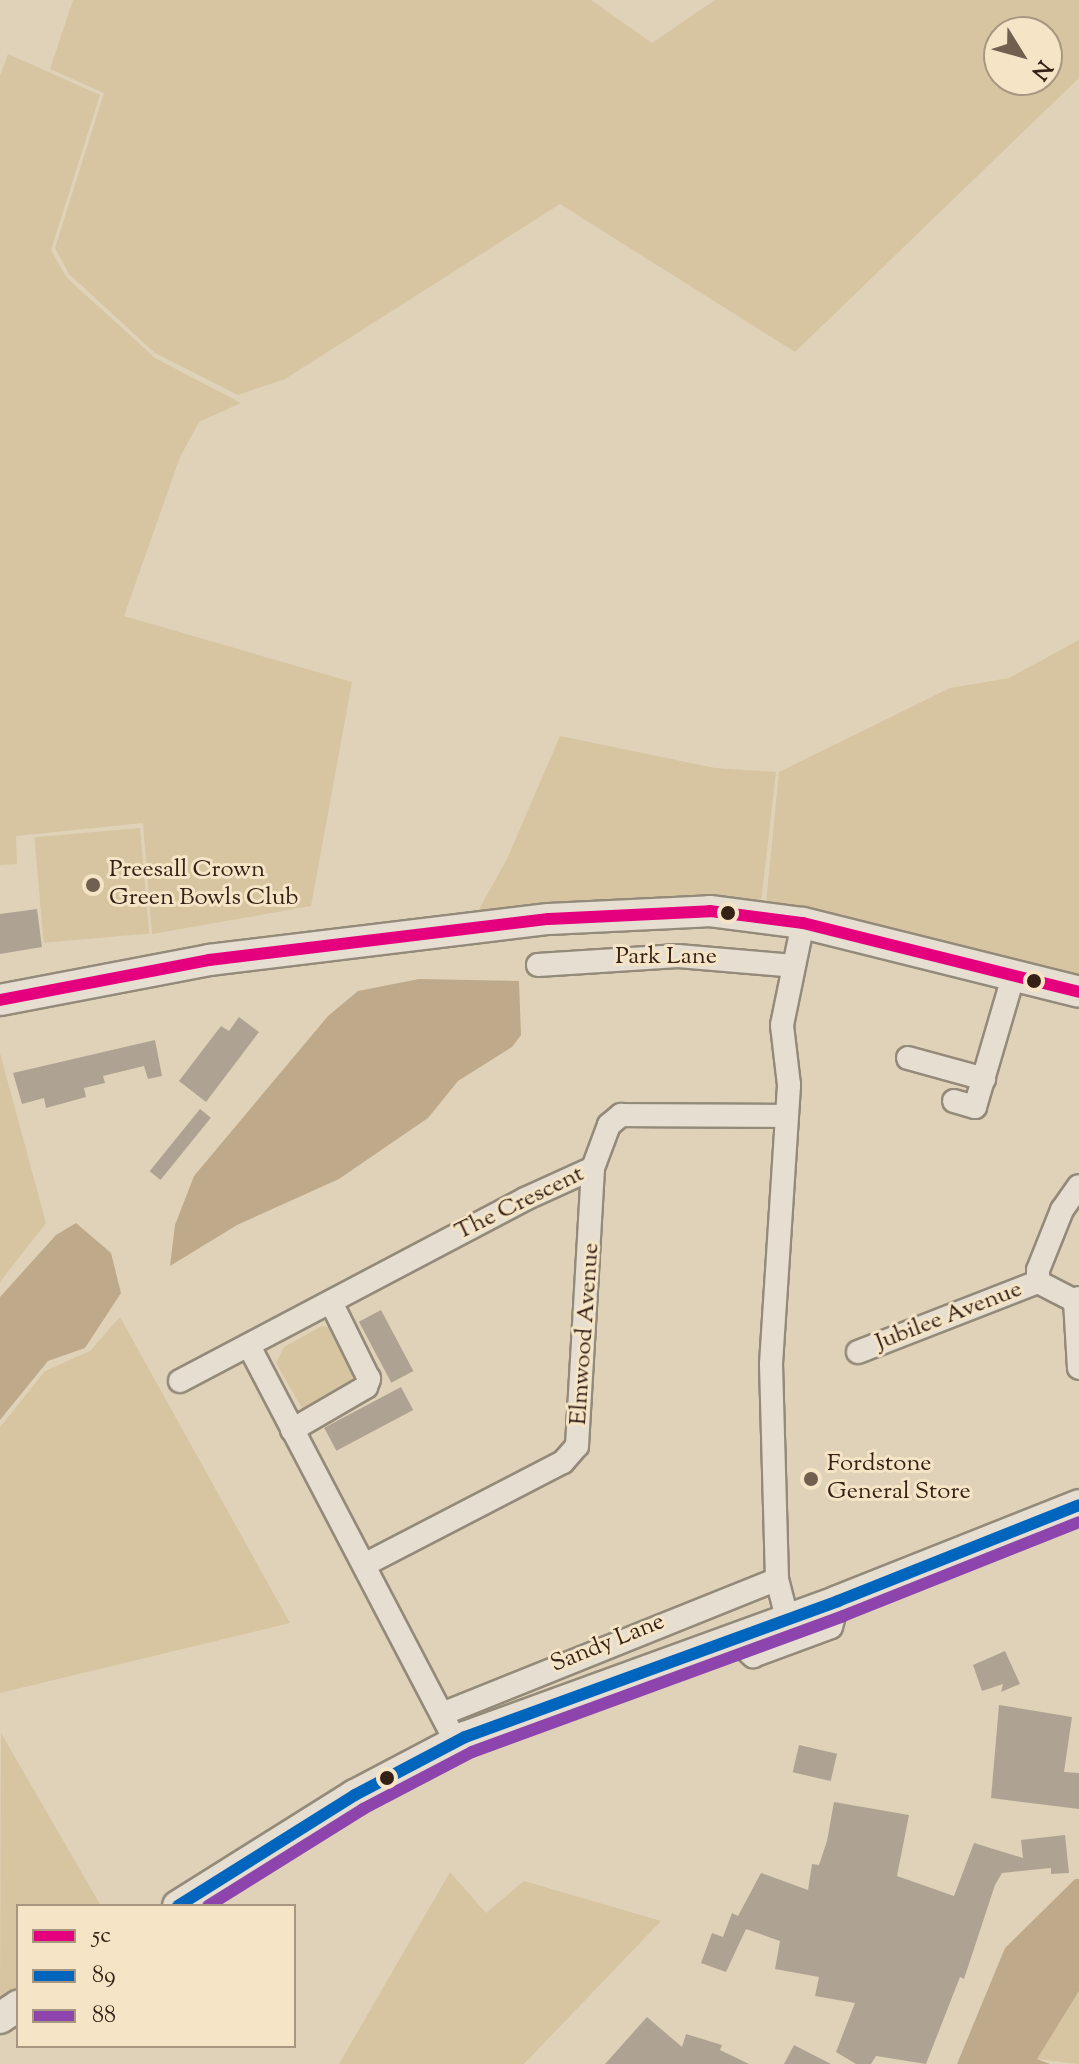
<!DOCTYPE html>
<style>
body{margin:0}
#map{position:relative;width:1079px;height:2064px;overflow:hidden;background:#e0d2b8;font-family:"Sorts Mill Goudy",serif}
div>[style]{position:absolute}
.green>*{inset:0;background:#d7c4a1;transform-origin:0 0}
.water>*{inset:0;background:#beaa8a}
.building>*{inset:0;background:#aea392;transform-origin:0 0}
.roads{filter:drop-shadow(2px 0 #948a7a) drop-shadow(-2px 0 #948a7a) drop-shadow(0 2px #948a7a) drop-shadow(0 -2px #948a7a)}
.minor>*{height:22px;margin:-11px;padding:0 11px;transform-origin:11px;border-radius:11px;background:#e5ded1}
.secondary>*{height:30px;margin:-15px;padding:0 15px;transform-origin:15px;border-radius:15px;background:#e5ded1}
.bus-1>*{height:12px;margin:-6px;padding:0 6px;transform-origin:6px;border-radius:6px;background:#e5007d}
.bus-2>*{height:12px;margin:-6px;padding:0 6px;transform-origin:6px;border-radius:6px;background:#0065bd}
.bus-3>*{height:12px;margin:-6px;padding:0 6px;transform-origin:6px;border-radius:6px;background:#8e44ad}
.dots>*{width:22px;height:22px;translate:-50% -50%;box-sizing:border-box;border:4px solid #f5e5c6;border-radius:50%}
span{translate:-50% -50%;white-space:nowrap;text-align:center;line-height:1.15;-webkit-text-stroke:6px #f5e5c6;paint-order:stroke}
.poi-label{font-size:24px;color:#352116}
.left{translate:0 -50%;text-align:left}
.street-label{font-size:24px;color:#352116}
.legend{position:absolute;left:16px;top:1904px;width:280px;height:144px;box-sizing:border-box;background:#f5e5c6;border:2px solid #a89780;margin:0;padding:10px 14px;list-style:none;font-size:24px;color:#352116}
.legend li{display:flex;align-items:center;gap:16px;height:40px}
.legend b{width:40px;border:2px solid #a89780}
.north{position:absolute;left:983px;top:16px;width:80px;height:80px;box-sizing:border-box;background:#f5e5c6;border:2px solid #a89780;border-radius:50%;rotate:127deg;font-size:22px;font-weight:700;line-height:32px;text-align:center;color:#352116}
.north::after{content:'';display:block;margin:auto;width:28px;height:36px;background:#715f4f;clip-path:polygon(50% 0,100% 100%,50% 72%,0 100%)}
</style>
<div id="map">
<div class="green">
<i style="clip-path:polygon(evenodd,73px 0,591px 0,652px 43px,715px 0,1079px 0,1079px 78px,795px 352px,560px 204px,285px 379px,238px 395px,155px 353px,69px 274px,55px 248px,104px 93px,50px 69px,73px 0,999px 32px,1047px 32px,1047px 80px,999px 80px,999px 32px)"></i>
<i style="clip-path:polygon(8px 54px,100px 95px,51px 250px,66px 277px,155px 358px,241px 403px,199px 422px,180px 457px,124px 616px,352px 682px,311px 906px,152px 934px,143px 823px,16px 836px,17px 864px,0 865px,0 76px)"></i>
<i style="clip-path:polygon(1079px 640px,1079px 979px,766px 903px,779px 772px,950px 688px,1009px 678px)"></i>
<i style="clip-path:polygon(560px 736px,715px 768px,776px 772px,761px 903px,478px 911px,507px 859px)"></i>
<i style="left:140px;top:828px;width:106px;height:106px;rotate:85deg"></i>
<i style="clip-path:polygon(0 1053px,46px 1223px,0 1282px)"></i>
<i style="clip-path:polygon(120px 1317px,290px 1623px,0 1693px,0 1427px,45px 1371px,90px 1351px)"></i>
<i style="clip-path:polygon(322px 1326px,334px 1328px,357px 1380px,303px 1410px,276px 1363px,284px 1347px)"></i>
<i style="clip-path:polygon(1px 1733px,101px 1906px,18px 1906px,18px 1995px,0 2006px)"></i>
<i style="clip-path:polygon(450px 1872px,486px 1913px,524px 1881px,661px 1921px,524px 2064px,339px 2064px)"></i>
<i style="clip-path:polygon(1079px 1991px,1079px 2064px,1036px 2059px)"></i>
</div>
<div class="water">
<i style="clip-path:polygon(419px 979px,519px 981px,521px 1035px,512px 1047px,458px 1081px,428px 1118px,339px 1179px,237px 1225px,170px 1266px,175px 1225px,194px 1176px,328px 1016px,358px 991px)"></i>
<i style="clip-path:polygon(76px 1223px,111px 1253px,121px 1293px,85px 1348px,48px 1361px,0 1420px,0 1297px,56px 1235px)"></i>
<i style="clip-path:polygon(1075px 1879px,1079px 1879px,1079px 1991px,1037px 2059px,1050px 2064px,957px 2064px,1005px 1948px)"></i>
</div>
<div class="building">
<i style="clip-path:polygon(37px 909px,42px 947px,0 954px,0 914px)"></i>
<i style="clip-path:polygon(239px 1017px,259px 1032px,206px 1102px,179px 1081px,221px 1026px,229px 1031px)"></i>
<i style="clip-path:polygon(155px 1040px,162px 1076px,148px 1079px,144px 1066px,103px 1076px,105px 1083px,84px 1088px,86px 1097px,46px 1108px,44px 1098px,22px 1104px,13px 1073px)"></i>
<i style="left:200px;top:1109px;width:14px;height:80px;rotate:39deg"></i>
<i style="left:381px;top:1310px;width:69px;height:25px;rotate:62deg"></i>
<i style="left:401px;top:1387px;width:26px;height:87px;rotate:62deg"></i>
<i style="clip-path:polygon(1005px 1651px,1020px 1684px,1001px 1692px,1003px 1684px,982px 1691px,973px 1665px)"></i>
<i style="clip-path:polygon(999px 1705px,1072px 1717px,1064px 1772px,1079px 1773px,1079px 1809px,991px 1798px)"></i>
<i style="left:799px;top:1745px;width:39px;height:28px;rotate:13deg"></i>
<i style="clip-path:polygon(834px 1802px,909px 1815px,897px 1876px,954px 1896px,974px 1843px,1023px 1858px,1021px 1840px,1065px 1835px,1069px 1873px,1051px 1874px,1051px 1868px,1002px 1873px,995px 1885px,964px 1979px,960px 1977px,926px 2064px,876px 2056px,871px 2064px,856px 2064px,836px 2052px,855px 2003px,815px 1996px,819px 1977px,775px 1969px,780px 1941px,746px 1929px,726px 1972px,701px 1963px,712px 1933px,723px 1937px,732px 1913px,738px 1916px,761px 1873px,808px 1890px,812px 1864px,819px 1865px,827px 1841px)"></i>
<i style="clip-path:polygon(647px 2017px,682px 2047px,686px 2034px,722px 2045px,720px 2050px,749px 2064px,605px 2064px)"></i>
<i style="clip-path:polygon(794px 2045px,831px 2064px,784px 2064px)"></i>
</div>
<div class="roads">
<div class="minor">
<i style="left:538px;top:965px;width:140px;rotate:-3.7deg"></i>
<i style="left:678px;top:956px;width:116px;rotate:4.9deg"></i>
<i style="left:908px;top:1058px;width:79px;rotate:15.4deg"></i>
<i style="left:954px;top:1101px;width:22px;rotate:16deg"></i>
<i style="left:975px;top:1107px;width:139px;rotate:-73.7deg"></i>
<i style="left:1079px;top:1298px;width:5px;rotate:143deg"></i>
<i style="left:1075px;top:1301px;width:67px;rotate:86.6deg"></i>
<i style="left:1075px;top:1301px;width:42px;rotate:-152.8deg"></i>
<i style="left:1038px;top:1282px;width:12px;rotate:-90deg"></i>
<i style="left:1038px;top:1270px;width:65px;rotate:-68.2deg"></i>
<i style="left:1062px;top:1210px;width:29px;rotate:-55deg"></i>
<i style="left:249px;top:1346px;width:447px;rotate:62.4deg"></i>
<i style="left:858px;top:1352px;width:193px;rotate:-21.3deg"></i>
<i style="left:180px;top:1381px;width:390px;rotate:-27.8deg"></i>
<i style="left:525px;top:1199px;width:75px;rotate:-24.5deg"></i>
<i style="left:593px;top:1168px;width:46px;rotate:-69.6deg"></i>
<i style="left:609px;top:1125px;width:16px;rotate:-40deg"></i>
<i style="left:621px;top:1115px;width:166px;rotate:0.3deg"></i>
<i style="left:292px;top:1430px;width:86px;rotate:-30.2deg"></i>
<i style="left:366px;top:1387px;width:9px;rotate:-69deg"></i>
<i style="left:369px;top:1379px;width:86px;rotate:-116.3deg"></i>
<i style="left:364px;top:1565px;width:224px;rotate:-27.4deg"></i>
<i style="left:563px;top:1462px;width:21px;rotate:-49deg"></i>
<i style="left:577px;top:1446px;width:278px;rotate:-86.7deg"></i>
<i style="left:787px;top:1618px;width:40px;rotate:-104.4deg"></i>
<i style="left:777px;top:1579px;width:215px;rotate:-91.6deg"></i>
<i style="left:771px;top:1364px;width:280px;rotate:-86.3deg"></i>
<i style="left:789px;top:1085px;width:60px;rotate:-96.7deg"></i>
<i style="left:782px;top:1025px;width:104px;rotate:-78.4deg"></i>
<i style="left:733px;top:1637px;width:28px;rotate:44deg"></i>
<i style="left:753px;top:1656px;width:83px;rotate:-20.4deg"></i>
<i style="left:831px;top:1627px;width:27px;rotate:-75deg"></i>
<i style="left:442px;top:1714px;width:361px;rotate:-21.9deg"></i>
</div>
<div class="secondary">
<i style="left:0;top:1000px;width:213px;rotate:-10.8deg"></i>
<i style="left:209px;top:960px;width:342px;rotate:-6.9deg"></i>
<i style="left:549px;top:919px;width:161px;rotate:-2.8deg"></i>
<i style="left:710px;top:911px;width:94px;rotate:7.4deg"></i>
<i style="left:803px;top:923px;width:284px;rotate:14deg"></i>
<i style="left:178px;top:1906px;width:209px;rotate:-32.1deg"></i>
<i style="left:355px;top:1795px;width:124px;rotate:-27.8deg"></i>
<i style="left:465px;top:1737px;width:397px;rotate:-20deg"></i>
<i style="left:838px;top:1601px;width:259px;rotate:-21.7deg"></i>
<i style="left:0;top:2018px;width:22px;rotate:-34deg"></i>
</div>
</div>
<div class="bus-1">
<i style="left:0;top:1000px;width:213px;rotate:-10.8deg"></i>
<i style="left:209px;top:960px;width:342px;rotate:-6.9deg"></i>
<i style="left:549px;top:919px;width:161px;rotate:-2.8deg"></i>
<i style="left:710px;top:911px;width:94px;rotate:7.4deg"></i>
<i style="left:803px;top:923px;width:284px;rotate:14deg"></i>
</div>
<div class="bus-2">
<i style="left:178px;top:1906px;width:209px;rotate:-32.1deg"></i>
<i style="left:355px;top:1795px;width:124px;rotate:-27.8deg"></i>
<i style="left:465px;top:1737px;width:397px;rotate:-20deg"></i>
<i style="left:838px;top:1601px;width:259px;rotate:-21.7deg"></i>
</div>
<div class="bus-3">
<i style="left:208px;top:1906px;width:183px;rotate:-32deg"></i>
<i style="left:363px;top:1809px;width:123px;rotate:-27.6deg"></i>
<i style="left:472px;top:1752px;width:395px;rotate:-20.1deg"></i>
<i style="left:843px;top:1616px;width:254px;rotate:-21.7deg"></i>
</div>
<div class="dots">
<i style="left:93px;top:885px;background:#715f4f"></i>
<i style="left:728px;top:913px;background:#352116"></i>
<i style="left:1034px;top:981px;background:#352116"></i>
<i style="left:811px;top:1479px;background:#715f4f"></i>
<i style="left:387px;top:1778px;background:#352116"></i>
</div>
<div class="poi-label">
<span class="left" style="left:109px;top:885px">Preesall Crown<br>Green Bowls Club</span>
<span class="left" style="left:827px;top:1479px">Fordstone<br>General Store</span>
</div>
<div class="street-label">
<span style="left:666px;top:958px">Park Lane</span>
<span style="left:520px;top:1204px;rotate:-26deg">The Crescent</span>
<span style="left:949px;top:1317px;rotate:-21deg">Jubilee Avenue</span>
<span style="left:586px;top:1334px;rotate:-86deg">Elmwood Avenue</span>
<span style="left:608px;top:1644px;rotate:-22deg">Sandy Lane</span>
</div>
<ul class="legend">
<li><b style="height:10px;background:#e5007d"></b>5c</li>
<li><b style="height:10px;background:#0065bd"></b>89</li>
<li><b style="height:10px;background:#8e44ad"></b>88</li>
</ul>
<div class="north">N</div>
</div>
